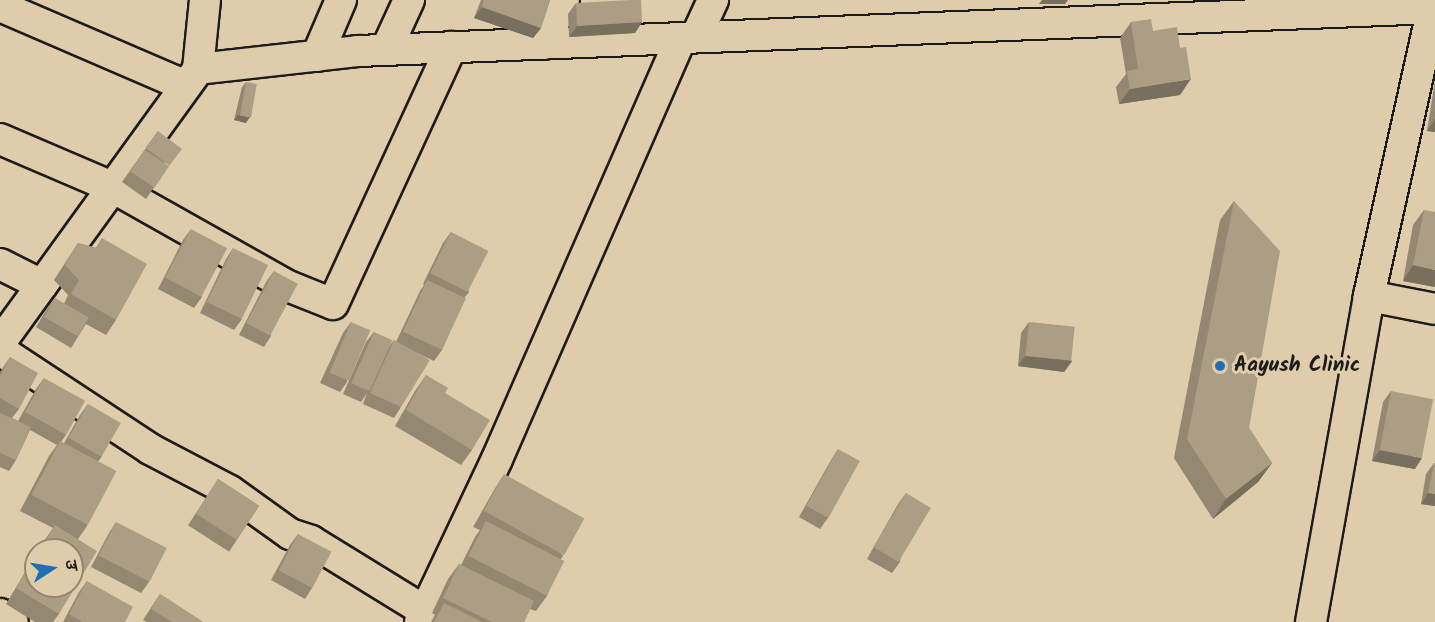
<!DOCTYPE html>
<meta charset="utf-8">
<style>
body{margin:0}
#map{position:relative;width:1435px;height:622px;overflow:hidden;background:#dfccaa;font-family:Kalam,"Playpen Sans Deva",sans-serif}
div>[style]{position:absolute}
.roads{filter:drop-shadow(2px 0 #1c1c1c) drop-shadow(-2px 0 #1c1c1c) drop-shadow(0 2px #1c1c1c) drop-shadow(0 -2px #1c1c1c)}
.minor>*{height:30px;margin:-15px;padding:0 15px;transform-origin:15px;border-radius:15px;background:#dfccaa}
.wall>*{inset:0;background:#948872;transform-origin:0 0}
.shaded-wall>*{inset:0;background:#786f5d}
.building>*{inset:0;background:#ac9e85;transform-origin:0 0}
.dots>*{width:16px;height:16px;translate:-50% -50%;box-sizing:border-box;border:3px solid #dfccaa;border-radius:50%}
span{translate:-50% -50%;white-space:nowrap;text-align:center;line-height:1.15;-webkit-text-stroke:6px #dfccaa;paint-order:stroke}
.poi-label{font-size:21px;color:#1c1c1c;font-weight:700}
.left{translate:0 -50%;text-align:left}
.north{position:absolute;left:24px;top:538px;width:60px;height:60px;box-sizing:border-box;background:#dfccaa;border:2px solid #918671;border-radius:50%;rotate:78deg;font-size:16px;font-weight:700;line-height:24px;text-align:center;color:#1c1c1c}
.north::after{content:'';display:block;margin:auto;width:21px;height:27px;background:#1f6fb2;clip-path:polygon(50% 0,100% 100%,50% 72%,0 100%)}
</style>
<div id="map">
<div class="roads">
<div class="minor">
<i style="left:0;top:6px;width:202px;rotate:23.3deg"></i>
<i style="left:696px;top:37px;width:41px;rotate:-65.3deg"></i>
<i style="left:544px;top:44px;width:48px;rotate:-65.6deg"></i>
<i style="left:386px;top:50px;width:55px;rotate:-65.3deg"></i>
<i style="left:317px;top:56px;width:61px;rotate:-66.8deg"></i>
<i style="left:198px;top:69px;width:69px;rotate:-84.2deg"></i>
<i style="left:0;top:139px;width:122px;rotate:23.2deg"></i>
<i style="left:112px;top:187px;width:202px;rotate:29.4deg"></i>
<i style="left:288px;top:286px;width:48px;rotate:21.8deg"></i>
<i style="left:333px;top:304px;width:283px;rotate:-65.3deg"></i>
<i style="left:0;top:264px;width:47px;rotate:26.6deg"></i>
<i style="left:1369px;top:296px;width:67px;rotate:11.1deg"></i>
<i style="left:0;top:343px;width:338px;rotate:-54.1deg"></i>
<i style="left:198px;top:69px;width:161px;rotate:-6.4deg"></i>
<i style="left:358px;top:51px;width:1078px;rotate:-2.29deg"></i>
<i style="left:0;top:350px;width:180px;rotate:33.4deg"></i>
<i style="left:150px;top:449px;width:90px;rotate:27.7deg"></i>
<i style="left:230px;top:491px;width:74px;rotate:35.6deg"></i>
<i style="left:290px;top:534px;width:22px;rotate:18deg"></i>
<i style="left:311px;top:541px;width:134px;rotate:31.6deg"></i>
<i style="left:0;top:614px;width:15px;rotate:32deg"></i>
<i style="left:420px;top:622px;width:180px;rotate:-64.7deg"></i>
<i style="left:497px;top:459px;width:459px;rotate:-66.4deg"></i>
<i style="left:1311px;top:622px;width:331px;rotate:-79.9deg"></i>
<i style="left:1369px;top:296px;width:296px;rotate:-77.5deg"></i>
</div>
</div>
<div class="wall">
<i style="clip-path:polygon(481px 0,550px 0,541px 28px,533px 38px,474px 18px)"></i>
<i style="clip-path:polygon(576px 3px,642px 22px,635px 33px,569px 37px,568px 14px)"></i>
<i style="clip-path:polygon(1131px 22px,1153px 31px,1180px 95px,1119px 104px,1116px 87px,1126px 74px,1120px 38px)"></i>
<i style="clip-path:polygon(1435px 81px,1435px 132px,1427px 131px)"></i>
<i style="clip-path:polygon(246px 82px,246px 123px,234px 120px,242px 87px)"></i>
<i style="clip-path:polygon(158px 131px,166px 170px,146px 199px,122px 182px)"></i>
<i style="clip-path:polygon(1234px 201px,1249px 428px,1272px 463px,1258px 482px,1213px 519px,1174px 458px,1220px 220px)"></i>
<i style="clip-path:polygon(1424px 210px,1435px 287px,1403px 281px,1413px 225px)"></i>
<i style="clip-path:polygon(191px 229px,202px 297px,194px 308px,158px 289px,183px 240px)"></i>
<i style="clip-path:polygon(451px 232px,469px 292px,465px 297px,442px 350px,434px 361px,417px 353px,401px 407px,394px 418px,363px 404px,367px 393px,361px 402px,343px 394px,366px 342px,374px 332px,388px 348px,394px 340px,396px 342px,420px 291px,424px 285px,423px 284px,443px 243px)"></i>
<i style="clip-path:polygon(102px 238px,116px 320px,106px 335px,86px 324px,71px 348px,36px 327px,47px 309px,55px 298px,64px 304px,68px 295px,54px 280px,78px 243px,96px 248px)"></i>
<i style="clip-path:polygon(233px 248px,242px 319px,234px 330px,200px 313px,226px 259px)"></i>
<i style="clip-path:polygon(274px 271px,271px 336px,264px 347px,239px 335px,266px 282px)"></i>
<i style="clip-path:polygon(351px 322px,347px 382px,340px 392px,320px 383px,343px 333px)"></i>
<i style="clip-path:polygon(1029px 322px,1072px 361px,1064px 372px,1018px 366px,1021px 333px)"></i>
<i style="clip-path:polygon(10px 357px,19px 409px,12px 418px,18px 421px,36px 389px,44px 378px,66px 435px,61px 442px,64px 443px,80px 415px,88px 404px,102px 456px,98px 462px,87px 526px,78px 539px,59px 614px,53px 622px,35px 622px,6px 604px,36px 554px,36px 586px,72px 550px,38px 550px,53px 528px,20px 511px,49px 456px,57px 445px,30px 430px,16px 460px,9px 471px,0 467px,0 372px)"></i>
<i style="clip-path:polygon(426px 375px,445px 393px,472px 450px,461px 465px,395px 426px,415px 391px)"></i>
<i style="clip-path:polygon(1391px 391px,1415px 469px,1372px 461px,1383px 402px)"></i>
<i style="clip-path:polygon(838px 449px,828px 518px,820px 529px,799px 517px,831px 460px)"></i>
<i style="clip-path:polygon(1434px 463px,1435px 506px,1421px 504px,1426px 474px)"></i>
<i style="clip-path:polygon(504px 474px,563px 556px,561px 559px,547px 596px,536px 611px,530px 609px,524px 622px,431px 622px,435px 615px,432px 613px,448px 579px,459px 564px,461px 565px,475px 537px,480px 530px,473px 527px,494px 490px)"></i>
<i style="left:218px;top:479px;width:49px;height:55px;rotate:33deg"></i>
<i style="clip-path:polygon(906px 493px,900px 562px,892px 573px,867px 559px,898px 504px)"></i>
<i style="clip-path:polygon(116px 522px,149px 582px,141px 593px,91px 567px,109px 533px)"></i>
<i style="clip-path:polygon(298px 534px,312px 588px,305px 599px,271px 580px,290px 545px)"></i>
<i style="clip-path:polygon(87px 581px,125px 622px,63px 622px,79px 592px)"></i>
<i style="clip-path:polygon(160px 594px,203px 622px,147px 622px,143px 620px)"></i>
</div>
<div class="shaded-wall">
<i style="clip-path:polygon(1042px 0,1068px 0,1065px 4px,1039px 4px)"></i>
<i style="clip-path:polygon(482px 7px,541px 28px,533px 38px,474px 18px)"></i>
<i style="clip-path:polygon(642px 22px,635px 33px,569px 37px,577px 26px)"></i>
<i style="clip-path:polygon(1191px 79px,1180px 95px,1119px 104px,1130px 89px)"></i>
<i style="clip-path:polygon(238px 115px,250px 117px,246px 123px,234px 120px)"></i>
<i style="clip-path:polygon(1435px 119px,1435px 132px,1427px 131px)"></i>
<i style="clip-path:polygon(1413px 265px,1435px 270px,1435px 287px,1403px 281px)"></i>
<i style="clip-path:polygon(1025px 356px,1072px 361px,1064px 372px,1018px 366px)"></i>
<i style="clip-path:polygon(1380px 450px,1422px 458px,1415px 469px,1372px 461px)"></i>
<i style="clip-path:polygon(1272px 463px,1258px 482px,1213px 519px,1226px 499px)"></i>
<i style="clip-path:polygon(1428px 493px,1435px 494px,1435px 506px,1421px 504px)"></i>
</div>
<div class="building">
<i style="clip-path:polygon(484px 0,550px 0,541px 28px,482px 7px)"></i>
<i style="clip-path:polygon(631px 0,641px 0,642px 22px,577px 26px,576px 3px)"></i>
<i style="clip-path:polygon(1151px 19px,1153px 31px,1177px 27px,1180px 48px,1186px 47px,1191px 79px,1130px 89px,1127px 71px,1138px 69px,1131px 22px)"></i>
<i style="left:246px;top:82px;width:11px;height:34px;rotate:10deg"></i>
<i style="left:158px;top:131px;width:30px;height:21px;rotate:37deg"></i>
<i style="left:145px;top:150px;width:29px;height:26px;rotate:34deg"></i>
<i style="clip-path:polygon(1234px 201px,1280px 251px,1249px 428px,1272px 463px,1226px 499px,1187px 439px)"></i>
<i style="clip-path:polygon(1424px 210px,1435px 212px,1435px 270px,1413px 265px)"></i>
<i style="left:191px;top:229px;width:41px;height:55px;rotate:28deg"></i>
<i style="left:451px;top:232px;width:42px;height:46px;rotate:27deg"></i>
<i style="clip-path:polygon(102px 238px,147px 264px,116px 320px,71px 294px,79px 280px,65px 265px,78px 243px,97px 248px)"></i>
<i style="left:233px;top:248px;width:39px;height:60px;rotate:26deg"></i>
<i style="left:274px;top:271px;width:27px;height:59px;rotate:28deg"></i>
<i style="left:427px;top:280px;width:43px;height:57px;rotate:25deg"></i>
<i style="left:55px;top:298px;width:39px;height:22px;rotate:30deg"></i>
<i style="left:351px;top:322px;width:21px;height:55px;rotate:23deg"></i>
<i style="left:1029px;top:322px;width:46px;height:34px;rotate:6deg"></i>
<i style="left:374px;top:332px;width:20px;height:56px;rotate:24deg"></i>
<i style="clip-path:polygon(394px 340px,430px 360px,401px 407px,370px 393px)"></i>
<i style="clip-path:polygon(10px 357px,38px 373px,19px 409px,0 398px,0 376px)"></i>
<i style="clip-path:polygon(426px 375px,448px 388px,445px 393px,490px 420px,472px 450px,406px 410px)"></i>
<i style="left:44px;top:378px;width:47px;height:39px;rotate:29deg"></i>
<i style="left:1391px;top:391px;width:43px;height:60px;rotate:11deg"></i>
<i style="left:88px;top:404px;width:38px;height:39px;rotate:30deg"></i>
<i style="clip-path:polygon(0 413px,31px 427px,16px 460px,0 453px)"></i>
<i style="left:60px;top:441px;width:64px;height:61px;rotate:28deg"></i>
<i style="left:838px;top:449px;width:25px;height:65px;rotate:29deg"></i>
<i style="clip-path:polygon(1434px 463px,1435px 463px,1435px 494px,1428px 493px)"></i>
<i style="left:504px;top:474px;width:92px;height:42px;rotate:29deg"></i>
<i style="left:218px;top:479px;width:49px;height:41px;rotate:33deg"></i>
<i style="left:906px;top:493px;width:29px;height:63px;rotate:31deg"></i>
<i style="left:486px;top:521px;width:88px;height:39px;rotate:27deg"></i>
<i style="left:116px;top:522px;width:57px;height:38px;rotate:27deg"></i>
<i style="clip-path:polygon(55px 525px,97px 551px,59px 614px,16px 588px,36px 556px,36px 586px,72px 586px,72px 550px,40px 550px)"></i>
<i style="left:298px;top:534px;width:38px;height:41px;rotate:28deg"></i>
<i style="clip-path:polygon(459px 564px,534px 601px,524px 622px,492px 622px,443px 598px)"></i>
<i style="clip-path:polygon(87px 581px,133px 607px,125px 622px,83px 622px,69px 614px)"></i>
<i style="clip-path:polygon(160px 594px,203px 622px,172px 622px,151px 609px)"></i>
<i style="clip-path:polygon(444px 603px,482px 622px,434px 622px)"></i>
</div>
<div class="dots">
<i style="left:1220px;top:366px;background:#1f6fb2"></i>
</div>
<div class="poi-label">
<span class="left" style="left:1234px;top:366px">Aayush Clinic</span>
</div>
<div class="north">उ</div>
</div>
